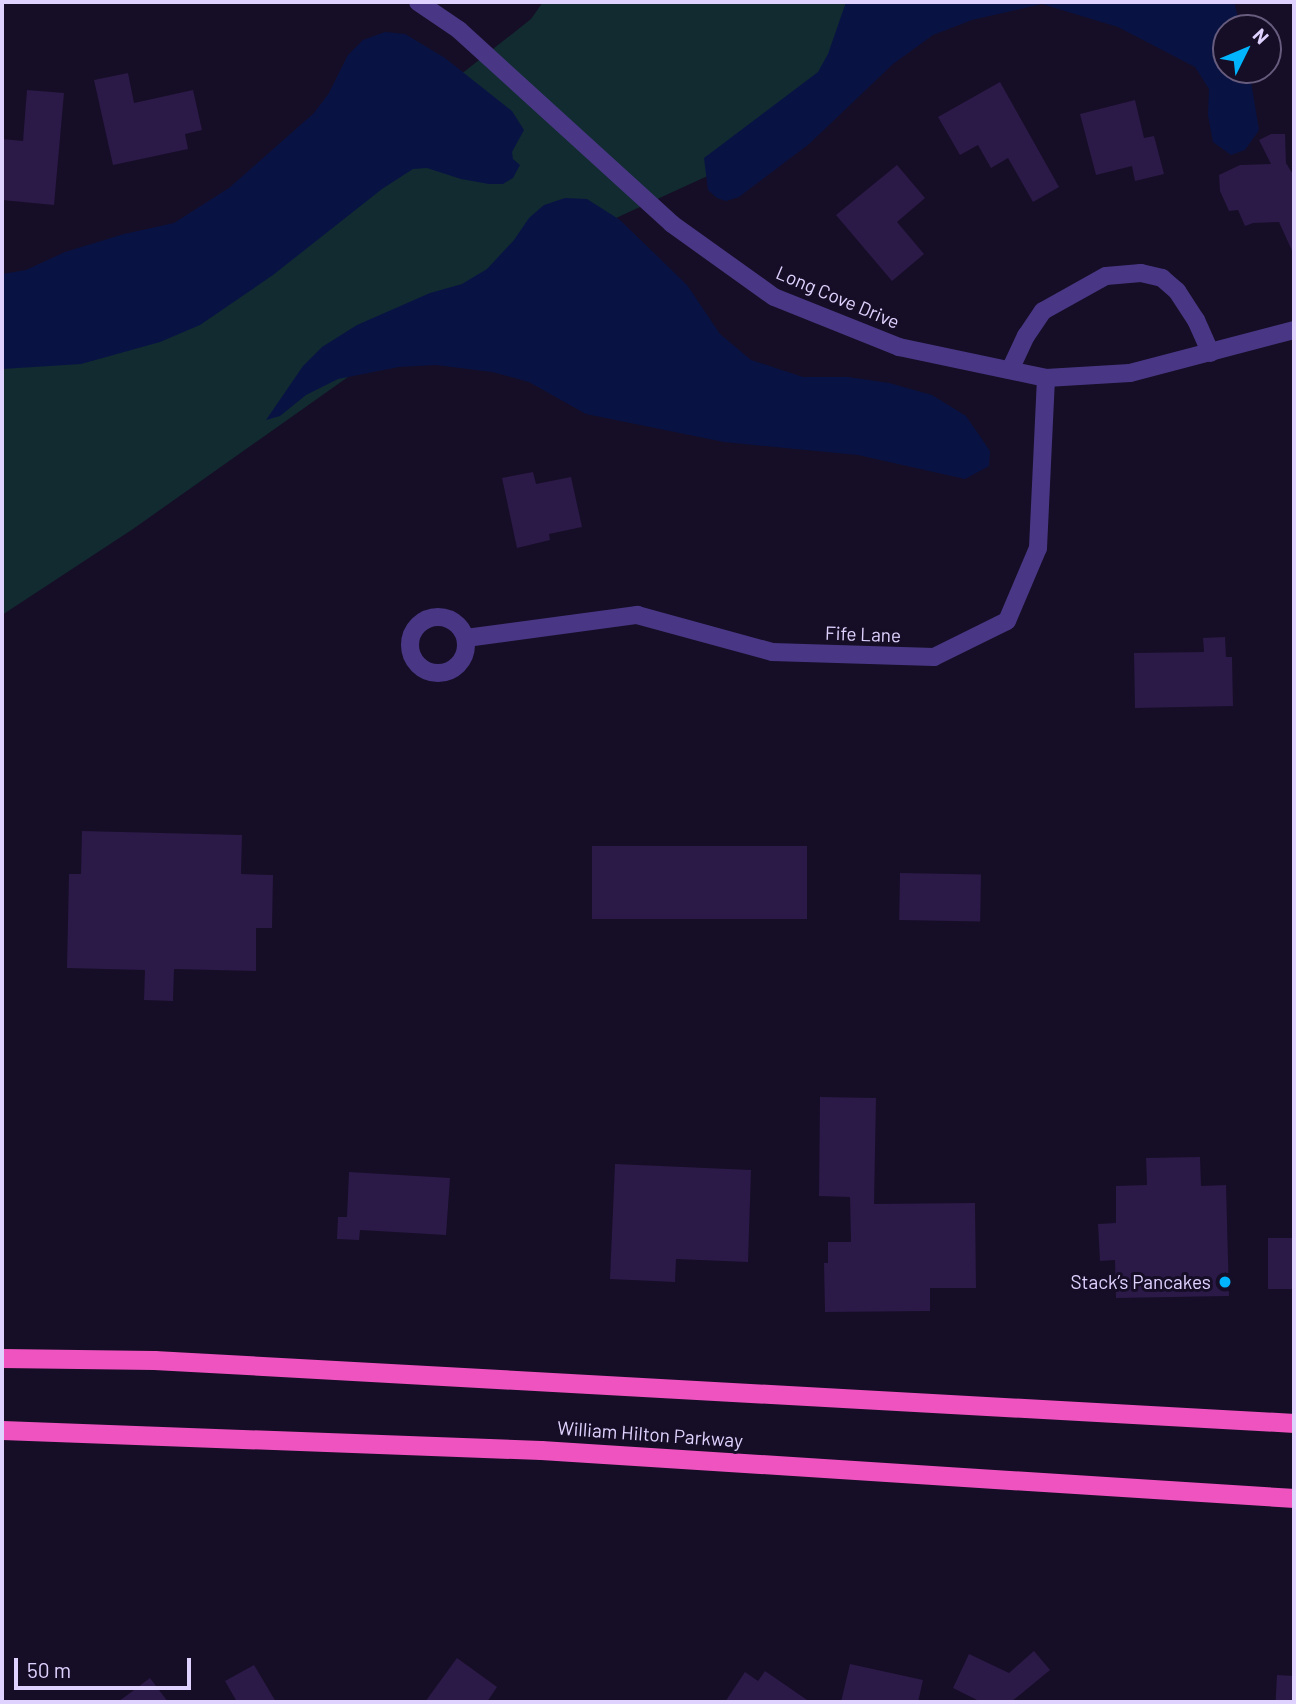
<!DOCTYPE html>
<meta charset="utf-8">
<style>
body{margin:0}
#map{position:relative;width:1296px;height:1704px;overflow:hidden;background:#160e26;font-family:Barlow,sans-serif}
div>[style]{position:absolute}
.green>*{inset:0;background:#112b30}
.water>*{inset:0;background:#081344}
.building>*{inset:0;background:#2b1947;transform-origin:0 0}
.minor>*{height:18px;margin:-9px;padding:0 9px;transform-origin:9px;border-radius:9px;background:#493786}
.minor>.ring{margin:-9px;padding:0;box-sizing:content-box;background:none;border:18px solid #493786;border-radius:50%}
.trunk>*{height:19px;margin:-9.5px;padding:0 9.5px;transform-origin:9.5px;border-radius:9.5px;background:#ef53c0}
.dots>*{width:19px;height:19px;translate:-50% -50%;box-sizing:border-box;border:4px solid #160e26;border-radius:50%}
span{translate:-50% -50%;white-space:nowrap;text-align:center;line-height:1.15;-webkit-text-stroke:6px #160e26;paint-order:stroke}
.street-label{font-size:19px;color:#e0d2ff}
.poi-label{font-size:19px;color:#e0d2ff}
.right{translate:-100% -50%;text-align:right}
.frame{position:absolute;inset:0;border:4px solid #e0d2ff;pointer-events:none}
.north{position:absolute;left:1212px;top:14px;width:70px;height:70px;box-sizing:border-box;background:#160e26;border:2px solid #675c7d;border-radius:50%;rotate:47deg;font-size:19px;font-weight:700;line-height:28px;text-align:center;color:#e0d2ff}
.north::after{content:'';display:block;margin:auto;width:24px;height:32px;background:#00b5fd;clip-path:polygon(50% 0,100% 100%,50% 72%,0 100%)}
.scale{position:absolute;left:14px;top:1658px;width:177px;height:32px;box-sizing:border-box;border:4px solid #e0d2ff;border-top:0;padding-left:9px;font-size:21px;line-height:24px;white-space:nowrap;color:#e0d2ff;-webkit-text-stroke:5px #160e26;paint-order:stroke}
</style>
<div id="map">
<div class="green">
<i style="clip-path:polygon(543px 2px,953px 2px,751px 156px,579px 235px,413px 331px,133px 529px,2px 615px,2px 318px,331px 177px,531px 19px)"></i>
</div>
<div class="water">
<i style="clip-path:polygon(846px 2px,1234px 2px,1241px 28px,1226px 28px,1226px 70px,1249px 70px,1259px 130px,1245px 150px,1231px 155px,1213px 142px,1208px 115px,1209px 89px,1195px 67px,1118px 27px,1042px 4px,972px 20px,933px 35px,893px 64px,809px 144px,739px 197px,726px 201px,717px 198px,708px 190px,704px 158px,818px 72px,828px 54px)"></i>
<i style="clip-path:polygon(385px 32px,405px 34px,445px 58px,512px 111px,524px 130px,512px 152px,513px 159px,520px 165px,513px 178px,503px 184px,489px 184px,461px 179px,427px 168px,413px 169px,382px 189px,273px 275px,200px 325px,160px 342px,81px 364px,2px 369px,2px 274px,26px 270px,65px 252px,124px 234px,174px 223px,229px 188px,314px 113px,329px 93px,348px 55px,363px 40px)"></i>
<i style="clip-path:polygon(565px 198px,587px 199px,620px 220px,687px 285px,720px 334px,751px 360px,803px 377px,848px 377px,889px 383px,932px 395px,966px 416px,990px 451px,989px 466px,965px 479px,858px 455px,724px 442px,586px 414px,529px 382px,492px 372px,436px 365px,399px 367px,338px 379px,306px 395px,280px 416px,266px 420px,303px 366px,322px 347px,357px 325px,430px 293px,462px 284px,487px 269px,514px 240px,529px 218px,544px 205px)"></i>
</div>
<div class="building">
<i style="clip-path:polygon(128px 73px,134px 103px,193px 90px,202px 130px,185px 134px,188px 149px,113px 165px,94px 80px)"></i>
<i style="clip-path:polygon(1000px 82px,1059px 187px,1033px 202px,1008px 158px,991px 168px,978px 145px,960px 155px,938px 117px)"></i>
<i style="clip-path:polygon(27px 90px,64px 93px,54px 205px,2px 200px,2px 139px,23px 141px)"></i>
<i style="clip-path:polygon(1135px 100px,1144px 138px,1154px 136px,1164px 174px,1135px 181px,1132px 166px,1096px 175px,1080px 114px)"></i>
<i style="clip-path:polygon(1271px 134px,1285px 134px,1286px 163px,1294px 176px,1294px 255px,1279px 222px,1253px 223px,1245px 226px,1238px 210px,1229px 211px,1220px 191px,1219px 175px,1240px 165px,1271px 164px,1259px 140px)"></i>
<i style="clip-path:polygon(897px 165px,925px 198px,897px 222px,924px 254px,892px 281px,836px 215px)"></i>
<i style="clip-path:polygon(533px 472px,536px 484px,571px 477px,582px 527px,549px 534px,550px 540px,517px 548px,502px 478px)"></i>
<i style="clip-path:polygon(1225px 637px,1226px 657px,1232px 657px,1233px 706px,1135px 708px,1134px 653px,1204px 652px,1203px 638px)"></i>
<i style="clip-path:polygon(82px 831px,242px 835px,241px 874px,273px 875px,272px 928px,256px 928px,256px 971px,174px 969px,173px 1001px,144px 1000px,145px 970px,67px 968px,69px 874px,81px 874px)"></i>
<i style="left:592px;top:846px;width:215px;height:73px"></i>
<i style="left:900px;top:873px;width:81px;height:47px;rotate:1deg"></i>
<i style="clip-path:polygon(820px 1097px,876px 1098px,874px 1204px,975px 1203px,976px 1288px,930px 1288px,930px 1311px,825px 1312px,824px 1263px,828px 1263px,828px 1242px,851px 1242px,850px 1197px,819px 1196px)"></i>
<i style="clip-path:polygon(1200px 1157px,1201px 1186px,1226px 1185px,1229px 1296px,1116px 1298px,1115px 1260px,1100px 1261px,1098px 1224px,1116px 1223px,1116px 1186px,1147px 1185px,1146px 1158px)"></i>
<i style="clip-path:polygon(615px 1164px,751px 1170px,748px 1262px,676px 1259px,675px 1282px,610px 1279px)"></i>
<i style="clip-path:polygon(349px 1172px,450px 1178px,446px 1235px,360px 1230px,359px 1240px,337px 1239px,338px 1217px,347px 1217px)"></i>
<i style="left:1268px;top:1238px;width:26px;height:51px"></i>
<i style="clip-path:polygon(1034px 1651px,1050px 1670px,1011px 1702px,981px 1702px,953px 1688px,969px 1654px,1009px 1673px)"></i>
<i style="clip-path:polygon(457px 1658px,497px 1687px,487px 1702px,425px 1702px)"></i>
<i style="clip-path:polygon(850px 1664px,923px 1680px,918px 1702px,841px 1702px)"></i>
<i style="clip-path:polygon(254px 1665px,276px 1702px,237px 1702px,225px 1681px)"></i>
<i style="clip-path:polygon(765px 1671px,810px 1702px,725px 1702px,745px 1672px,758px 1681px)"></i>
<i style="left:1277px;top:1675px;width:17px;height:27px;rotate:3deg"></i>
<i style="clip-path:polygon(150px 1678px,168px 1702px,118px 1702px)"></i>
</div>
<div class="minor">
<i style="left:418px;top:2px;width:50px;rotate:34.3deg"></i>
<i style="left:459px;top:30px;width:288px;rotate:42.3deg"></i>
<i style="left:672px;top:224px;width:125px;rotate:35.6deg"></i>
<i style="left:774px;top:297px;width:135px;rotate:21.8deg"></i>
<i style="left:899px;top:347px;width:150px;rotate:11.9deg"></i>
<i style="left:1046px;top:378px;width:84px;rotate:-3.4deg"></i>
<i style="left:1130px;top:373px;width:170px;rotate:-14.7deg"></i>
<i style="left:1010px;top:370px;width:38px;rotate:-65deg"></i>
<i style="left:1026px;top:336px;width:30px;rotate:-56deg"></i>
<i style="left:1043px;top:311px;width:72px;rotate:-29.1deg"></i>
<i style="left:1106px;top:276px;width:35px;rotate:-5deg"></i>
<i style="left:1141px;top:273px;width:22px;rotate:13deg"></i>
<i style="left:1162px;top:278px;width:20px;rotate:41deg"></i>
<i style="left:1177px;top:291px;width:35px;rotate:57deg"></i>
<i style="left:1196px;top:320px;width:36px;rotate:66deg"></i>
<i class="ring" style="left:410px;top:617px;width:38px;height:38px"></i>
<i style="left:466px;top:638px;width:173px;rotate:-7.7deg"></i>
<i style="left:637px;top:615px;width:140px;rotate:15.3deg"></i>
<i style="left:772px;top:652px;width:162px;rotate:1.8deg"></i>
<i style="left:934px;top:657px;width:81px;rotate:-26.3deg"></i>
<i style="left:1007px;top:621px;width:79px;rotate:-67deg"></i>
<i style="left:1038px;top:548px;width:170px;rotate:-87.3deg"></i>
</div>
<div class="trunk">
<i style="left:2px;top:1358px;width:152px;rotate:0.8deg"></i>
<i style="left:154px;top:1360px;width:1142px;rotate:3.16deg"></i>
<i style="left:2px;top:1430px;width:539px;rotate:2.13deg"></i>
<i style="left:541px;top:1450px;width:755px;rotate:3.65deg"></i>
</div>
<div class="dots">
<i style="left:1225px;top:1282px;background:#00b5fd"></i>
</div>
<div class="street-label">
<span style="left:838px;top:297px;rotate:23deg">Long Cove Drive</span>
<span style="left:863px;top:634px;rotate:2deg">Fife Lane</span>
<span style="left:650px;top:1434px;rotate:4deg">William Hilton Parkway</span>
</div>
<div class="poi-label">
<span class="right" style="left:1211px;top:1282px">Stack’s Pancakes</span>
</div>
<div class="frame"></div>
<div class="north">N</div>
<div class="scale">50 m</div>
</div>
